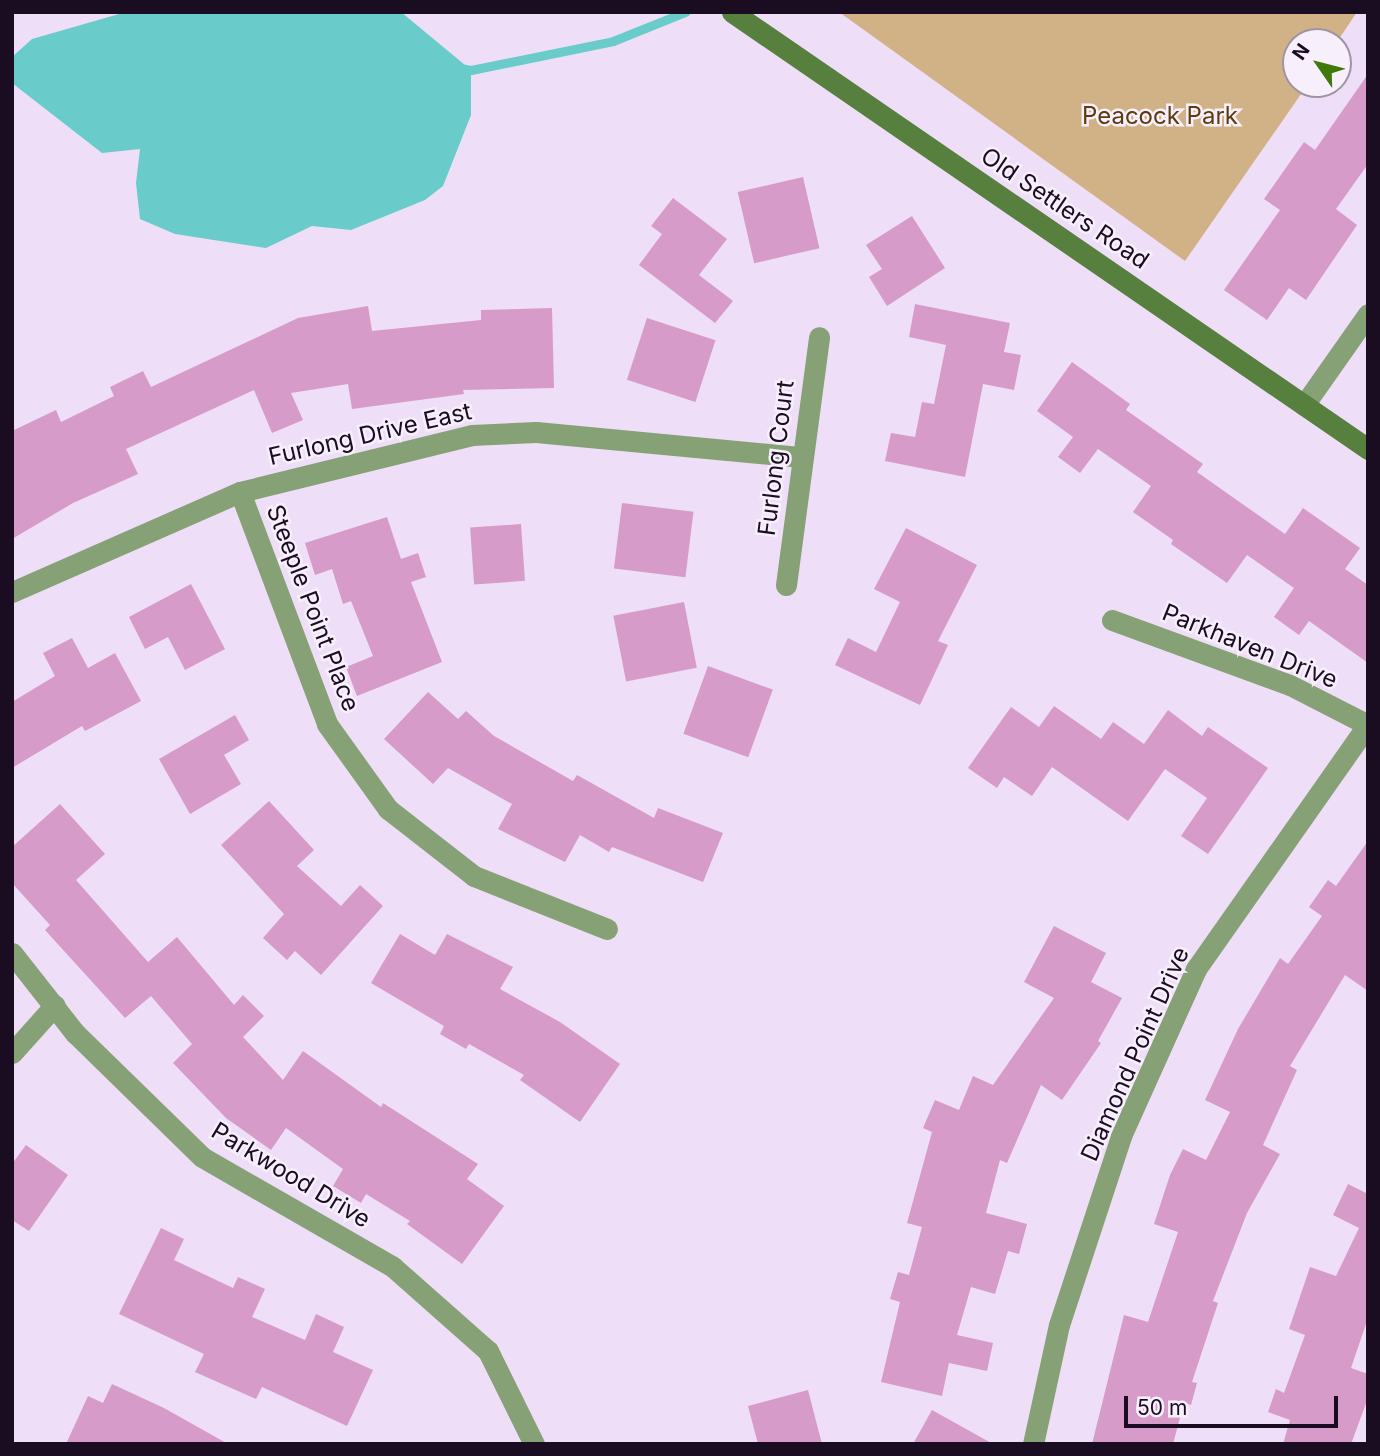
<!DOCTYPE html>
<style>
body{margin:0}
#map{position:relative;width:1380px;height:1456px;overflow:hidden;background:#eedef7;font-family:Inter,sans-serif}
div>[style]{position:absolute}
.green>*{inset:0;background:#d1b287}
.water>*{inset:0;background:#69ccca}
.stream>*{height:9px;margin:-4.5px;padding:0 4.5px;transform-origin:4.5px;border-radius:4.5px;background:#69ccca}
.building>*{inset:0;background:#d79bca;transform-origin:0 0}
.street>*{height:21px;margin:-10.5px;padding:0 10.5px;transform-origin:10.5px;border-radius:10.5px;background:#86a176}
.secondary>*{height:21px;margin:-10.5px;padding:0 10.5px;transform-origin:10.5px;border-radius:10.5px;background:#577f3e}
span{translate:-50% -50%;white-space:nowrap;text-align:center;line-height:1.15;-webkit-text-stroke:5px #f7effb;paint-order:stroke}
.park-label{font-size:24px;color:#5b3d0d}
.street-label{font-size:24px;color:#1a0c21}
.frame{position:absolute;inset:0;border:14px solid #1a0c21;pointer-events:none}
.north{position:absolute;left:1282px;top:28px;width:70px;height:70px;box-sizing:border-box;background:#f7effb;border:2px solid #9f94a4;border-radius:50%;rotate:305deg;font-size:19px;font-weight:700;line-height:28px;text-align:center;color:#1a0c21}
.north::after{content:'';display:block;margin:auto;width:24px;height:32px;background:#407809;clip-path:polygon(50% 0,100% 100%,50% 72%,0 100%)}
.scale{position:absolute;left:1124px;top:1396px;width:214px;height:32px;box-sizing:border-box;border:4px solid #1a0c21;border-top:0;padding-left:9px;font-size:21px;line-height:24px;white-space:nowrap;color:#1a0c21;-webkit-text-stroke:5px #f7effb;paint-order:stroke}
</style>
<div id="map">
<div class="green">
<i style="clip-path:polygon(839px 12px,1357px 12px,1337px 42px,1296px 42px,1296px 84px,1308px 84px,1185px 261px)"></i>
</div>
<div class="water">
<i style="clip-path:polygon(126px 12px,401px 12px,471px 70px,471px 115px,443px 186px,425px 200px,351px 230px,312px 226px,266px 248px,175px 234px,140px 219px,136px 183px,140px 149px,102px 153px,12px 83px,12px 57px,32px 39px)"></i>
</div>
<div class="stream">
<i style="left:460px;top:68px;width:11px;rotate:10deg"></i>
<i style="left:471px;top:70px;width:145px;rotate:-11.5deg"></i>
<i style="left:613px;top:41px;width:78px;rotate:-21.9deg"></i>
</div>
<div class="building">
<i style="clip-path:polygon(1368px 74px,1368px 164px,1336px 209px,1357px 225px,1306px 300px,1289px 288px,1267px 320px,1224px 290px,1280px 210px,1264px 199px,1304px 142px,1315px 150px)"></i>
<i style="left:803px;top:177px;width:73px;height:67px;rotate:77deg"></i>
<i style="clip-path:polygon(673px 198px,727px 239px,699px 275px,733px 301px,715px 323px,639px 265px,662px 234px,651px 226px)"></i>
<i style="clip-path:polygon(912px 216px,945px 268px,887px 306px,869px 277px,882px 269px,866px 245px)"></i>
<i style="clip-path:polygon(915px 304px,1010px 323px,1004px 352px,1021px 355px,1014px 390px,983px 384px,965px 477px,885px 461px,891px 433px,915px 437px,922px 402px,934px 404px,946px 345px,909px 337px)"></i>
<i style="clip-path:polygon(368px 306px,372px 331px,481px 320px,481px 310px,552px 308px,554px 388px,463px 390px,464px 394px,352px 409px,348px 384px,291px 393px,303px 420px,272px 433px,254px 390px,126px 449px,138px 474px,73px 503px,12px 539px,12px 431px,56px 410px,61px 422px,114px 396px,110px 387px,143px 371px,151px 387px,298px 318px)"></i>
<i style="left:647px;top:318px;width:72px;height:65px;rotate:18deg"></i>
<i style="clip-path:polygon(1072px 362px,1130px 404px,1126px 410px,1203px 464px,1197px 472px,1285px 534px,1303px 508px,1360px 548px,1345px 569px,1368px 585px,1368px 663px,1309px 621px,1299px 635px,1274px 617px,1294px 588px,1247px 555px,1227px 583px,1171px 544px,1173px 540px,1133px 512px,1151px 486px,1098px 449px,1080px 473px,1058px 457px,1073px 437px,1037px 411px)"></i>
<i style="left:622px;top:503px;width:72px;height:66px;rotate:7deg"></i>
<i style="clip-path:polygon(387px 517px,401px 559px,418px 553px,426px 577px,411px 582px,442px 662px,357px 696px,346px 667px,373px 656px,351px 601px,343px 604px,332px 569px,315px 575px,305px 543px)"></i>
<i style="left:521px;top:524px;width:57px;height:51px;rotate:86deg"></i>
<i style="clip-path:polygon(906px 528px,977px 565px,938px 641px,948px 645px,920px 705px,835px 665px,848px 638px,876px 652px,900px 602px,874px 589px)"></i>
<i style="clip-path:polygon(191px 584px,225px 649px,185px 670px,168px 637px,145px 649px,129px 617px)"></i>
<i style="left:684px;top:602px;width:67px;height:72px;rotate:79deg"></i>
<i style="clip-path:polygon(72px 638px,88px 668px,115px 653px,141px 701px,85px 731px,82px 726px,12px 768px,12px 702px,55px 676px,43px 653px)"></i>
<i style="left:708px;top:666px;width:69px;height:72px;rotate:20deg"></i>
<i style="clip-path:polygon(428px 692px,458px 719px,466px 711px,494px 736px,573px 781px,577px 775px,654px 818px,658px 808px,723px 833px,703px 882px,612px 847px,609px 852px,580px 835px,565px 862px,498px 829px,512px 804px,448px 768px,433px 784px,384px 739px)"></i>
<i style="clip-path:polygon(1054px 706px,1101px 739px,1113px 722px,1144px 744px,1168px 710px,1202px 736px,1208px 727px,1268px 768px,1208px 854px,1181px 836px,1207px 798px,1165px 769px,1128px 821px,1052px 767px,1032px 796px,1004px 777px,997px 788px,968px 768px,1011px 707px,1039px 727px)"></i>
<i style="clip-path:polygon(235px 715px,249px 740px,224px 755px,241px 784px,190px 814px,159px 759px)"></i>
<i style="clip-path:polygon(269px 801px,314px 850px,297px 866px,341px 906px,360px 885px,383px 906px,321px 975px,295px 951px,287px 960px,263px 938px,284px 914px,221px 845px)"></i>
<i style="clip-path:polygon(60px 804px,105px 854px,76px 880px,148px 962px,177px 937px,234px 1005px,243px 995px,264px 1016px,243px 1037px,283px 1080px,303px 1051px,381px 1107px,383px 1103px,478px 1164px,467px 1179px,504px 1206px,462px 1264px,407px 1224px,410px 1221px,366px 1194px,361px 1203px,333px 1186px,343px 1169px,286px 1128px,271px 1150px,226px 1118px,173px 1063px,192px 1044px,151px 996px,125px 1018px,45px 930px,50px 925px,12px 883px,12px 847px)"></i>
<i style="clip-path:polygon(1368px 841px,1368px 991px,1345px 975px,1290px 1066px,1297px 1070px,1263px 1145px,1280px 1154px,1247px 1213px,1213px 1301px,1218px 1303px,1192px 1382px,1197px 1383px,1191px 1405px,1184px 1403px,1173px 1444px,1092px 1444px,1124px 1315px,1148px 1322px,1178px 1232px,1154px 1224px,1170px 1175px,1183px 1149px,1206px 1160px,1230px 1112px,1205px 1100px,1238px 1029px,1280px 958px,1288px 964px,1322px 916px,1309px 907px,1328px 880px,1336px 886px)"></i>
<i style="clip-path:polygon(1054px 926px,1106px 953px,1091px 982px,1122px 998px,1098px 1041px,1101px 1043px,1062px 1100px,1041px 1085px,1007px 1163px,1000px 1160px,986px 1213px,1027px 1224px,1019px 1254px,1008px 1251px,995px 1294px,971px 1287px,957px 1335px,993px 1343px,987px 1371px,949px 1363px,942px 1396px,881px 1382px,900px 1302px,890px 1299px,898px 1272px,909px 1275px,922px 1227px,907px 1223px,932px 1132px,923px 1128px,935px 1100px,959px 1110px,973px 1076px,993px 1085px,1054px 998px,1024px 982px)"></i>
<i style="clip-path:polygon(400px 934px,435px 955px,447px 934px,513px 967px,500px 989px,560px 1022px,620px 1064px,580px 1122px,520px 1080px,524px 1075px,469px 1044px,466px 1049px,440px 1034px,444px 1026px,371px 983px)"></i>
<i style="clip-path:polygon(26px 1145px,68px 1175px,29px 1231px,12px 1220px,12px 1164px)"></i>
<i style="clip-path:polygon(1348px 1184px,1368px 1194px,1368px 1318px,1351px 1368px,1368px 1374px,1368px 1398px,1351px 1444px,1283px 1444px,1290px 1420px,1268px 1412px,1276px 1389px,1284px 1393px,1305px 1335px,1289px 1329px,1310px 1267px,1336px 1276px,1359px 1228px,1333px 1215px)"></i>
<i style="clip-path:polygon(161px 1228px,184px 1239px,174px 1260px,233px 1288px,238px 1277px,265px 1289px,252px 1317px,305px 1340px,316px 1314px,344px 1327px,333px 1352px,373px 1370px,347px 1426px,262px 1387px,256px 1399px,195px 1372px,204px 1354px,119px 1314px)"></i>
<i style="clip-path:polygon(112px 1384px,164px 1408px,228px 1444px,66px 1444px,88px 1396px,103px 1403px)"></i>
<i style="clip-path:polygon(808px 1390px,822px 1444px,758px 1444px,748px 1406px)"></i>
<i style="clip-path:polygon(932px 1410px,993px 1444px,913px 1444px)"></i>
</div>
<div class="street">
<i style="left:1304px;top:405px;width:111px;rotate:-54.9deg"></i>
<i style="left:240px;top:492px;width:248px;rotate:69.4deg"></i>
<i style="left:327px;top:724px;width:105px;rotate:54.3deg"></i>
<i style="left:388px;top:809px;width:109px;rotate:37.9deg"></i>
<i style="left:474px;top:876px;width:143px;rotate:21.7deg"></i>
<i style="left:786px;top:585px;width:250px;rotate:-82.4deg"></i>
<i style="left:12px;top:592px;width:249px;rotate:-23.7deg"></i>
<i style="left:240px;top:492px;width:239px;rotate:-13.8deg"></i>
<i style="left:472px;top:435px;width:64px;rotate:-2.7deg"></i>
<i style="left:536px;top:432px;width:267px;rotate:5.4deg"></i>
<i style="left:1112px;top:620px;width:189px;rotate:20.1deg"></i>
<i style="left:1290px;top:685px;width:88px;rotate:27.1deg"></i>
<i style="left:12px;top:953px;width:102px;rotate:51.8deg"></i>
<i style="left:75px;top:1033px;width:177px;rotate:44.3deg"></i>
<i style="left:202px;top:1157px;width:220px;rotate:29.9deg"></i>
<i style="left:393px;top:1267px;width:127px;rotate:41.5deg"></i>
<i style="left:488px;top:1351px;width:104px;rotate:63.7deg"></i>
<i style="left:12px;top:1053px;width:64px;rotate:-48.1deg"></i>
<i style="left:1033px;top:1444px;width:122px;rotate:-77.7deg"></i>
<i style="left:1059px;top:1325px;width:199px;rotate:-71.8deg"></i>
<i style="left:1121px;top:1136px;width:183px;rotate:-65.8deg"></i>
<i style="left:1196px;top:969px;width:299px;rotate:-54.9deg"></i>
</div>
<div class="secondary">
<i style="left:732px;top:12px;width:772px;rotate:34.49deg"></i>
</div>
<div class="park-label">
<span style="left:1160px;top:116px">Peacock Park</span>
</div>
<div class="street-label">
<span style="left:1065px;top:208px;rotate:34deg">Old Settlers Road</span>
<span style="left:370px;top:434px;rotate:-13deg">Furlong Drive East</span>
<span style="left:776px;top:458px;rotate:-83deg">Furlong Court</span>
<span style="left:313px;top:608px;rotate:69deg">Steeple Point Place</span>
<span style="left:1250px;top:646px;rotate:22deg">Parkhaven Drive</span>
<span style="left:1135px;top:1054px;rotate:-66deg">Diamond Point Drive</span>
<span style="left:291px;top:1175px;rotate:31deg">Parkwood Drive</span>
</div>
<div class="frame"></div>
<div class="north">N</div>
<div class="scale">50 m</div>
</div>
